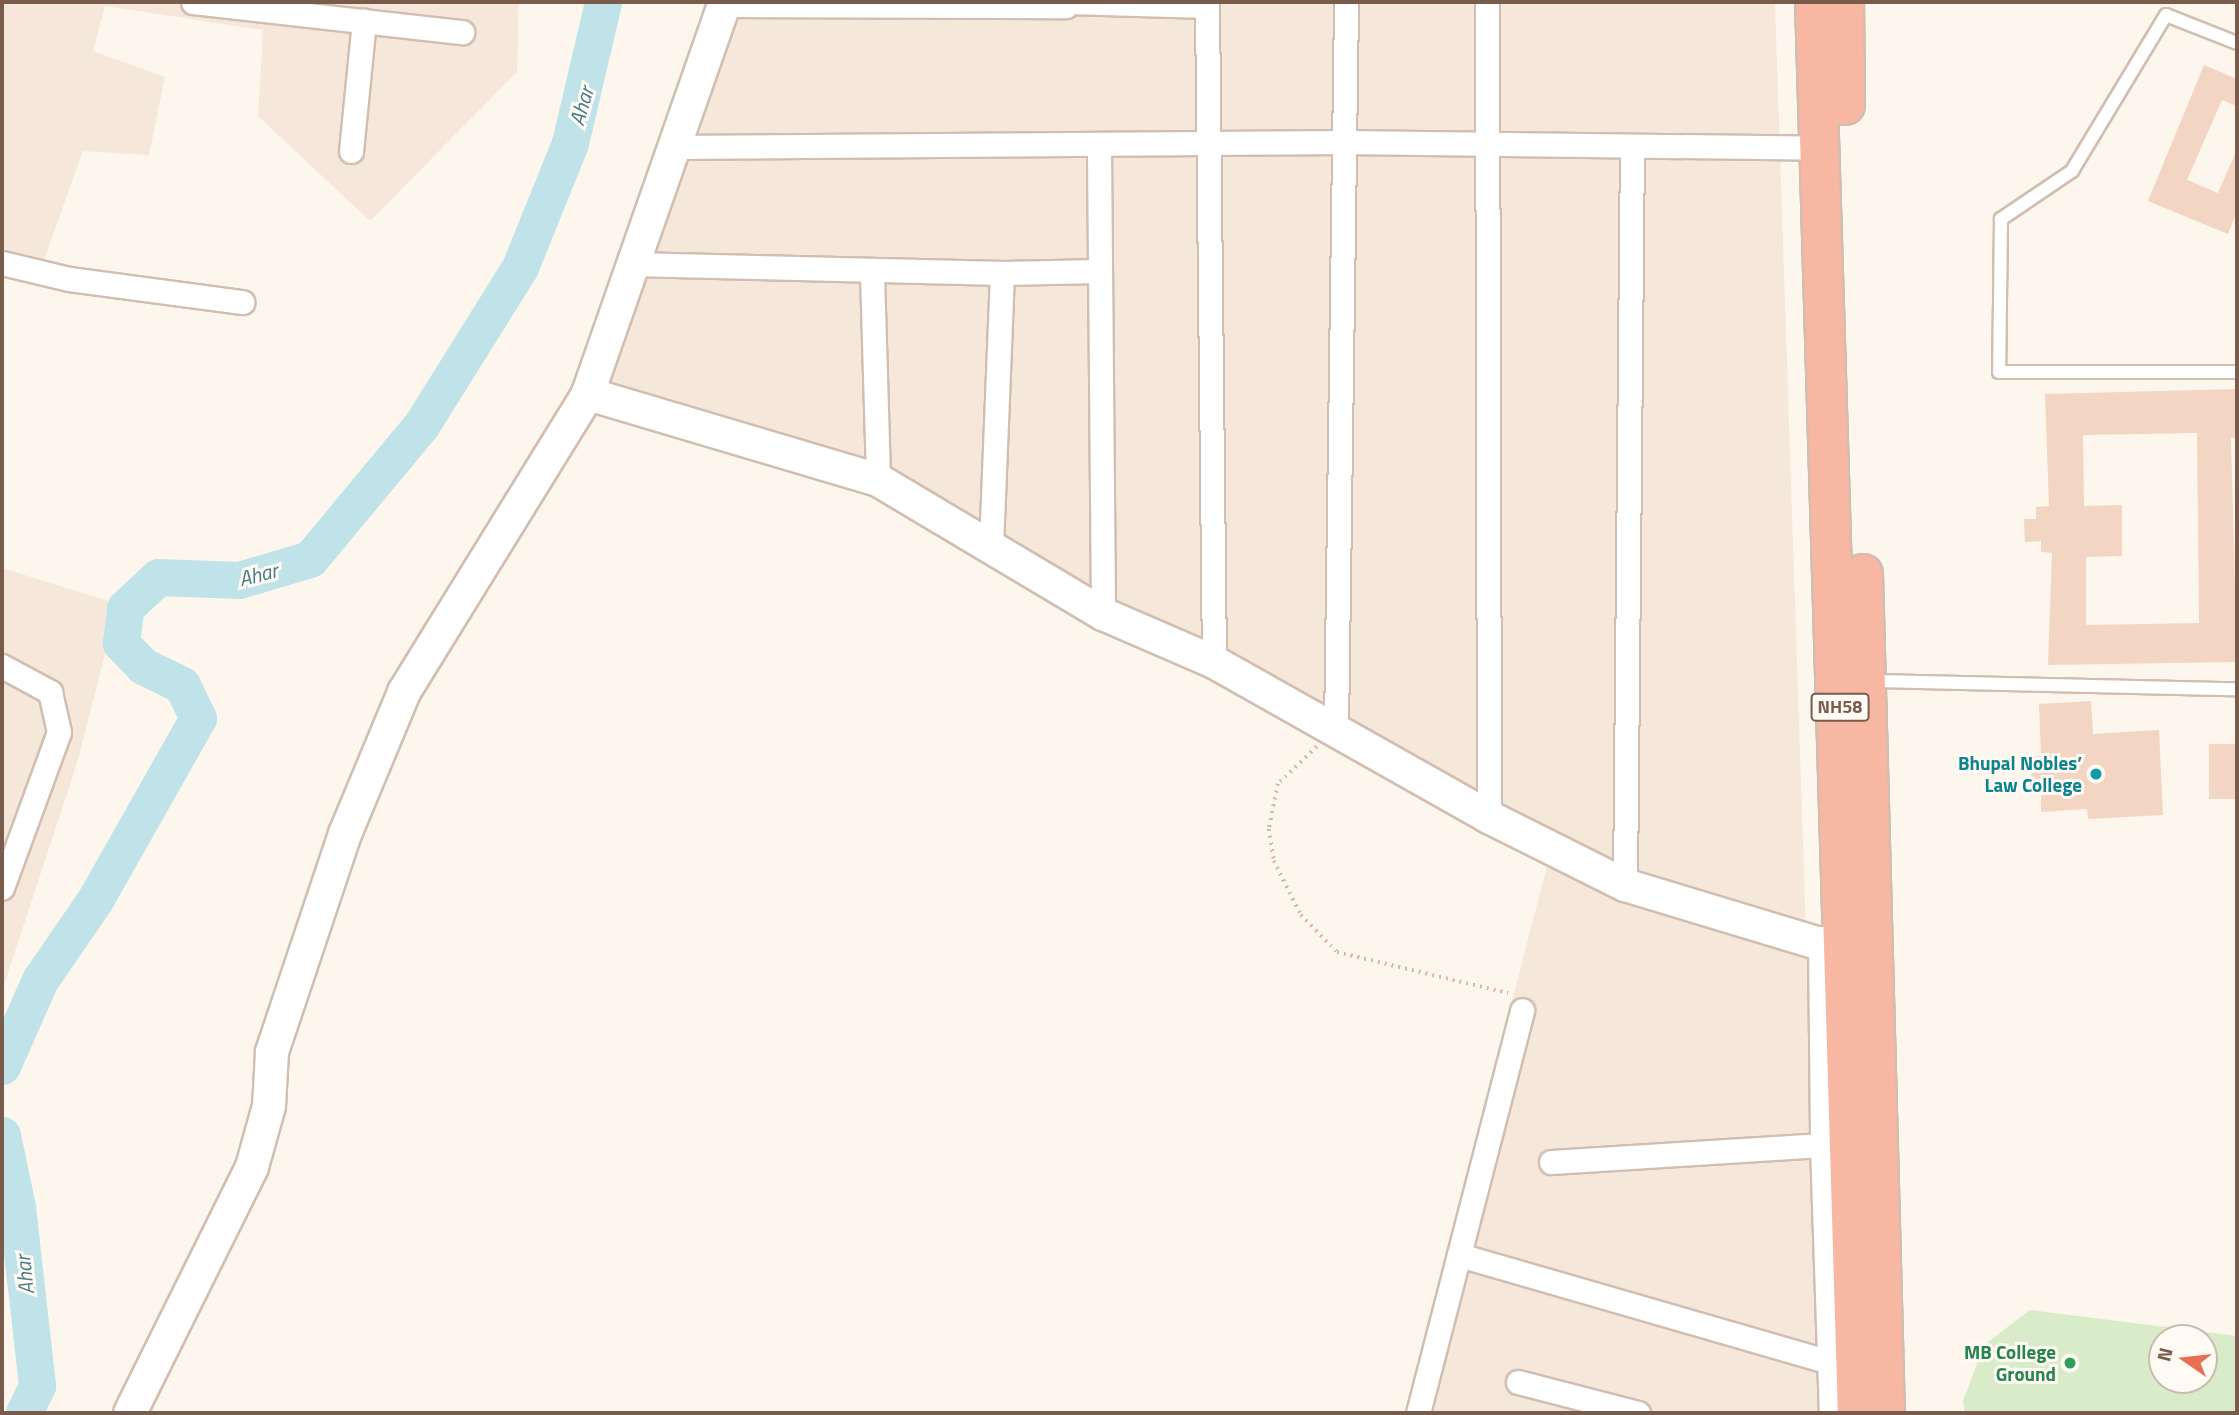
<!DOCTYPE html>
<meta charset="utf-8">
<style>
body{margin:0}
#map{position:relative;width:2239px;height:1415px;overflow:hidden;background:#fdf6ec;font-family:"Titillium Web",sans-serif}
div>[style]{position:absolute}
.residential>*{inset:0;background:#f5e8da}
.green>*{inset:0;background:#d8ecc9}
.river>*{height:37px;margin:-18.5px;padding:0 18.5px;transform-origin:18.5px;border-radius:18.5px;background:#bfe3e8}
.building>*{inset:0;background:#f3d5c3;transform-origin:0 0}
.path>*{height:3.5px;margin-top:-1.75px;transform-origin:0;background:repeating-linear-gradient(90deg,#d9b8a5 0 2px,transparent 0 7px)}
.roads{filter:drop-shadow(2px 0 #d1beb0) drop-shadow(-2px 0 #d1beb0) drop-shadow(0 2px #d1beb0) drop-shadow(0 -2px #d1beb0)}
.lane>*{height:12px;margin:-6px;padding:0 6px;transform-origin:6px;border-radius:6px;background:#fff}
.street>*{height:23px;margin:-11.5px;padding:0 11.5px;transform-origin:11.5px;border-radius:11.5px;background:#fff}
.secondary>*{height:32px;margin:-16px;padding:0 16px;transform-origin:16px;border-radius:16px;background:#fff}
.highway>*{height:38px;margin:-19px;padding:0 19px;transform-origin:19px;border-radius:19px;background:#f7b7a3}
.dots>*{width:19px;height:19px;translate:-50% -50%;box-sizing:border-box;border:4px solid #fffaf3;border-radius:50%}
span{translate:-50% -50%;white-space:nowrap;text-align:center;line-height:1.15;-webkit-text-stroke:6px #fffaf3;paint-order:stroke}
.shield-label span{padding:2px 5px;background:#fffaf3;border:2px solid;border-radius:5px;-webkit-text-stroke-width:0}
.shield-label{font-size:18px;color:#7a5c4d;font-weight:700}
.culture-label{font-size:19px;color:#0d838f;font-weight:700}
.right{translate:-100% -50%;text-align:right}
.leisure-label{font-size:19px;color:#27864d;font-weight:700}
.water-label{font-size:21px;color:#437c86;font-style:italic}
.frame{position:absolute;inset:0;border:4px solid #7a5c4d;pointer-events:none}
.north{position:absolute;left:2148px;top:1324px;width:70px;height:70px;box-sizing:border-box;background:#fffaf3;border:2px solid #cabbb1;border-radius:50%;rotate:284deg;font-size:19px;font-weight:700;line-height:28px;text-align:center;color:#7a5c4d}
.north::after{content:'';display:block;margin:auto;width:24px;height:32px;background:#e76f51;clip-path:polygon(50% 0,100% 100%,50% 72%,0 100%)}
</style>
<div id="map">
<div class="residential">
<i style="clip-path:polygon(2px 2px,519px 2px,517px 72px,370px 221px,258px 116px,263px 30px,105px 6px,93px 51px,165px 77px,149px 155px,83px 151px,36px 282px,2px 271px)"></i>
<i style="clip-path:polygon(731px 2px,1775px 2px,1822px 1413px,1405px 1413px,1547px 866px,873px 473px,604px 396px)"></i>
<i style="clip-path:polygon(2px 568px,118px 604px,77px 763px,2px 991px)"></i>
</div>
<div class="green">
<i style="clip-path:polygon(evenodd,2030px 1310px,2237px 1336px,2237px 1413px,1965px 1413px,1963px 1401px,1984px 1345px,2030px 1310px,2162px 1338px,2204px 1338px,2204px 1380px,2162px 1380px,2162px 1338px)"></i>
</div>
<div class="river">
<i style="left:2px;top:1066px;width:94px;rotate:-66.2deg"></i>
<i style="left:40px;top:980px;width:97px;rotate:-55.5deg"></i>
<i style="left:95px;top:900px;width:209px;rotate:-60.5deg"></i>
<i style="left:198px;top:718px;width:37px;rotate:-116deg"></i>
<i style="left:182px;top:685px;width:43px;rotate:-154deg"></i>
<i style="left:143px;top:666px;width:32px;rotate:-134deg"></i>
<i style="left:121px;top:643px;width:35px;rotate:-83deg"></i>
<i style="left:125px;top:608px;width:45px;rotate:-43.2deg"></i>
<i style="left:158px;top:577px;width:81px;rotate:2.1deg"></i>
<i style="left:239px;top:580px;width:74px;rotate:-16.5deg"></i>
<i style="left:310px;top:559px;width:175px;rotate:-50.3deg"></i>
<i style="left:422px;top:424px;width:185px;rotate:-58deg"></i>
<i style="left:520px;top:267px;width:134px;rotate:-68deg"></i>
<i style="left:570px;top:143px;width:145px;rotate:-76.8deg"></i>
<i style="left:2px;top:1135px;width:74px;rotate:78.2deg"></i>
<i style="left:17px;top:1207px;width:180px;rotate:83.6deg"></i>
<i style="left:37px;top:1386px;width:30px;rotate:116deg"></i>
</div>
<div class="building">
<i style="clip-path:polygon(2204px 65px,2237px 79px,2237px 106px,2222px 100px,2187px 180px,2218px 193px,2237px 149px,2237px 211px,2228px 234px,2148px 201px)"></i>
<i style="clip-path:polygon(evenodd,2237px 389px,2237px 438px,2231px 438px,2237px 662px,2048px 665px,2052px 553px,2041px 552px,2041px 541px,2025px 542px,2024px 519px,2036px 519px,2036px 507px,2049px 506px,2045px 394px,2237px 389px,2197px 433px,2199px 623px,2086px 625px,2086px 557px,2122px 556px,2122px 505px,2084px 506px,2083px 435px,2197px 433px)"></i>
<i style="clip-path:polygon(2091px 701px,2093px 734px,2159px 730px,2163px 815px,2088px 819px,2087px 809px,2041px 812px,2041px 792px,2032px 792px,2031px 757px,2041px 756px,2039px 704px)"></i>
<i style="left:2209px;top:744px;width:28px;height:55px"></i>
</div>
<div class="path">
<i style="left:1317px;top:747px;width:54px;rotate:136.5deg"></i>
<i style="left:1278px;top:784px;width:46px;rotate:101.3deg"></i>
<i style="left:1269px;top:829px;width:32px;rotate:81deg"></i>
<i style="left:1274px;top:861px;width:60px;rotate:63.4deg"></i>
<i style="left:1301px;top:915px;width:52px;rotate:45.8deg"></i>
<i style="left:1337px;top:952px;width:176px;rotate:13.5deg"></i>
</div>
<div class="roads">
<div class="lane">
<i style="left:2237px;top:43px;width:76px;rotate:-158.5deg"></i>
<i style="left:2166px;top:15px;width:182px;rotate:121.1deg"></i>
<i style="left:2072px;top:171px;width:86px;rotate:145.9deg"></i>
<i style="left:2001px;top:219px;width:153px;rotate:90.7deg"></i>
<i style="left:1999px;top:372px;width:238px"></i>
<i style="left:1871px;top:681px;width:366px;rotate:1.3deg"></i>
</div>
<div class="street">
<i style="left:193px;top:2px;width:271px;rotate:6.4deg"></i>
<i style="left:1067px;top:2px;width:140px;rotate:1.6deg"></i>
<i style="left:1207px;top:6px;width:656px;rotate:89.39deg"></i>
<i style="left:1487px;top:2px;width:815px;rotate:89.86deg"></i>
<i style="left:724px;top:5px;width:342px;rotate:0.2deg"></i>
<i style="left:674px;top:147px;width:671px;rotate:-0.43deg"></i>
<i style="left:1345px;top:142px;width:478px;rotate:0.7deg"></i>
<i style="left:1099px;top:149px;width:465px;rotate:89.5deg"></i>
<i style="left:351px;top:151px;width:131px;rotate:-84.3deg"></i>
<i style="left:2px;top:263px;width:69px;rotate:13.4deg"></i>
<i style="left:69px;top:279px;width:175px;rotate:7.6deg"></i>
<i style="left:633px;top:264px;width:369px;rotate:1.4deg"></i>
<i style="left:1002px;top:273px;width:274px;rotate:92.3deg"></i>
<i style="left:1002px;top:273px;width:98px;rotate:-1.2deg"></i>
<i style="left:872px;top:274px;width:206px;rotate:88.3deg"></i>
<i style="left:2px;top:666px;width:55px;rotate:28.4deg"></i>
<i style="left:50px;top:692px;width:41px;rotate:77.3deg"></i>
<i style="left:59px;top:732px;width:166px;rotate:110.1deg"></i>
<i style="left:1336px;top:730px;width:728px;rotate:-89.21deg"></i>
<i style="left:1625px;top:885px;width:736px;rotate:-89.46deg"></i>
<i style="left:1820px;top:944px;width:201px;rotate:89.4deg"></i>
<i style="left:1551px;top:1162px;width:272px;rotate:-3.6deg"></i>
<i style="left:1822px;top:1145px;width:268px;rotate:88.1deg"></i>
<i style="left:1459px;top:1255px;width:386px;rotate:16.1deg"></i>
<i style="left:1518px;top:1382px;width:124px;rotate:14.5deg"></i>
<i style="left:1418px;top:1413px;width:416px;rotate:-75.5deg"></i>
</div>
<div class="secondary">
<i style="left:725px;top:2px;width:415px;rotate:109.3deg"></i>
<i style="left:588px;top:394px;width:302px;rotate:16.5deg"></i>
<i style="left:878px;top:480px;width:262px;rotate:30.8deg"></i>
<i style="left:1103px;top:614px;width:121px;rotate:23.4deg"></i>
<i style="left:1214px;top:662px;width:316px;rotate:29.4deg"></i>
<i style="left:1489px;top:817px;width:152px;rotate:26.6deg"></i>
<i style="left:1625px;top:885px;width:204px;rotate:16.8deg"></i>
<i style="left:1820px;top:944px;width:25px;rotate:-14deg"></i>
<i style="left:130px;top:1413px;width:275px;rotate:-63.6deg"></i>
<i style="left:252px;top:1167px;width:63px;rotate:-74.4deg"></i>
<i style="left:269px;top:1106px;width:54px;rotate:-86.8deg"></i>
<i style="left:272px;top:1052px;width:230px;rotate:-71.5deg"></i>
<i style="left:345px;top:834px;width:154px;rotate:-67.4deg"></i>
<i style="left:404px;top:692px;width:350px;rotate:-58.3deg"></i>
</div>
<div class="highway">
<i style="left:1815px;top:2px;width:1412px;rotate:88.3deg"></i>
<i style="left:1844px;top:2px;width:103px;rotate:89.4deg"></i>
<i style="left:1863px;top:574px;width:839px;rotate:88.5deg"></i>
</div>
</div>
<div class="dots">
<i style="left:2096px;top:774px;background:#0f9aa8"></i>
<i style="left:2070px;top:1363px;background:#2e9e5b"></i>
</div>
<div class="shield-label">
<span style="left:1840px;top:707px">NH58</span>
</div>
<div class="culture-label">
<span class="right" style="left:2082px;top:774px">Bhupal Nobles’<br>Law College</span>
</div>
<div class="leisure-label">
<span class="right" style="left:2056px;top:1363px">MB College<br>Ground</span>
</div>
<div class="water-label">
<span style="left:581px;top:106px;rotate:-74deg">Ahar</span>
<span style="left:258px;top:574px;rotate:-14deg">Ahar</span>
<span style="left:24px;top:1275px;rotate:-96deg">Ahar</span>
</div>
<div class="frame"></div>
<div class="north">N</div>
</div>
